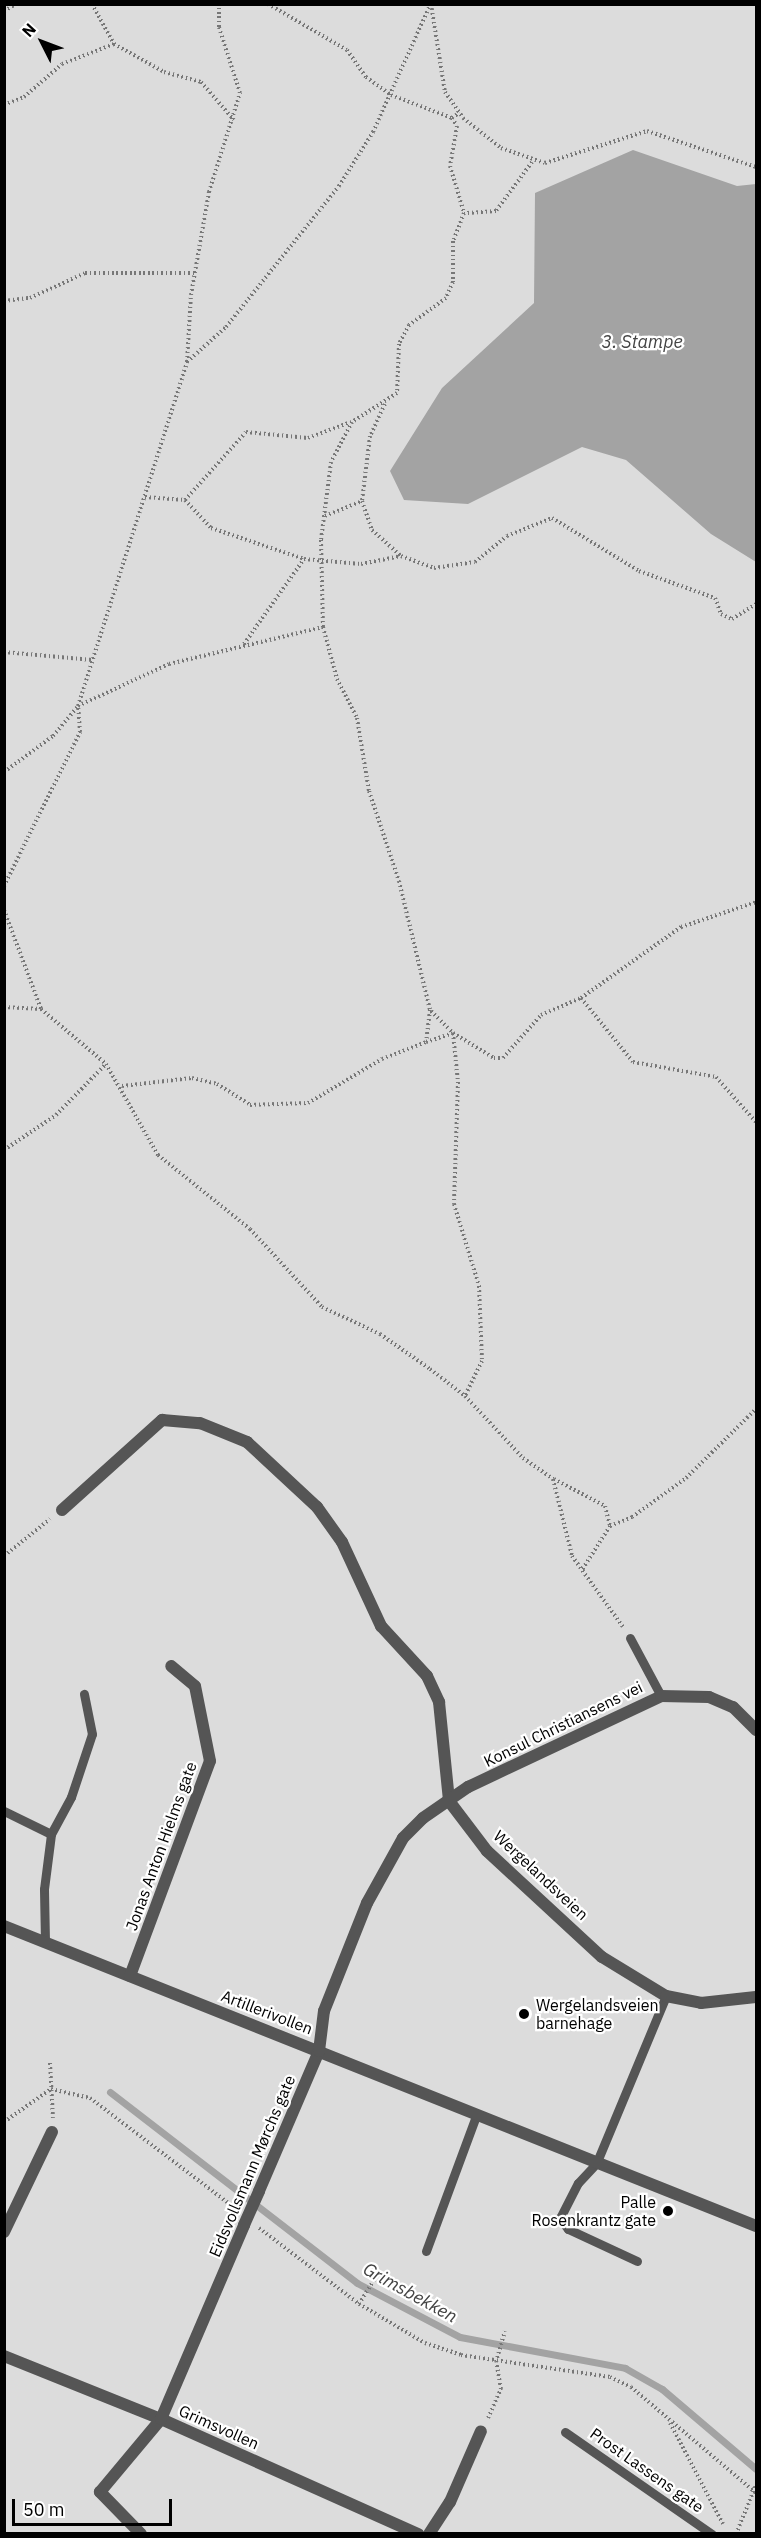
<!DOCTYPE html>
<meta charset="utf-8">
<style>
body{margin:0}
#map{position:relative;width:761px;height:2538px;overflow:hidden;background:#fff;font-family:"IBM Plex Sans",sans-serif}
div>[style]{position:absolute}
.green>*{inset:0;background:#dcdcdc;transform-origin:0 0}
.water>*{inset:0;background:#a3a3a3}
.stream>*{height:7px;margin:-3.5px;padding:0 3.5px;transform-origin:3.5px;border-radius:3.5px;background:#a3a3a3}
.path>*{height:4px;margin-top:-2px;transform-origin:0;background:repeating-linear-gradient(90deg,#777 0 1.5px,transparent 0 4.5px)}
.service>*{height:9px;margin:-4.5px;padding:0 4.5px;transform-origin:4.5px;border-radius:4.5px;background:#555}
.minor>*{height:12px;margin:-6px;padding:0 6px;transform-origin:6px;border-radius:6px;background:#555}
.minor-bridge>*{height:12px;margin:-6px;padding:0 6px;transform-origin:6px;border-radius:6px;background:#555}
.dots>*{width:16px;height:16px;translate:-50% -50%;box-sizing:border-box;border:3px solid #fff;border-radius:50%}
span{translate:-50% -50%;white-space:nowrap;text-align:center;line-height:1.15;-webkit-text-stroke:4.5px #fff;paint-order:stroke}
.street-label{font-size:16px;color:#000}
.poi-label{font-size:16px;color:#000}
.left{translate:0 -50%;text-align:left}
.right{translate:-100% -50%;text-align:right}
.water-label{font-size:18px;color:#444;font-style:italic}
.frame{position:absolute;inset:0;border:6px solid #000;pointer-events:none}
.north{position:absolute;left:12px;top:12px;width:60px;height:60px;-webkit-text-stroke:4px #fff;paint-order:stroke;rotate:312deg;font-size:16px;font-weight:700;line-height:24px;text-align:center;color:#000}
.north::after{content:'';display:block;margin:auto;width:21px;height:27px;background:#000;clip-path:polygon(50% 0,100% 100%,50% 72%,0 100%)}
.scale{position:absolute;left:12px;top:2499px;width:160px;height:27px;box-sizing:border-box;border:3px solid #000;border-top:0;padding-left:8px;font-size:18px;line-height:21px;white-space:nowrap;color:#000;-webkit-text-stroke:4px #fff;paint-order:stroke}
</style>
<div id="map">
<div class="green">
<i style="left:5px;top:5px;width:751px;height:2529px"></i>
</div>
<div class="water">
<i style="clip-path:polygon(633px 150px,737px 186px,756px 184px,756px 562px,711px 534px,626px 460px,582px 447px,468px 504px,404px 500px,390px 471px,442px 388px,534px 303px,535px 193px)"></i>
</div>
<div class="stream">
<i style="left:110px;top:2092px;width:312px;rotate:37.7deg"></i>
<i style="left:357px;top:2283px;width:116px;rotate:27.7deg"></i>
<i style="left:460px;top:2337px;width:168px;rotate:10.6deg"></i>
<i style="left:625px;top:2368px;width:43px;rotate:29.6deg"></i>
<i style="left:662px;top:2389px;width:123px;rotate:40.4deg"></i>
</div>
<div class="path">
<i style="left:92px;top:4px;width:46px;rotate:61.2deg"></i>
<i style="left:114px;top:44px;width:57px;rotate:29.2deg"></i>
<i style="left:164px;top:72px;width:38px;rotate:15deg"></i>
<i style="left:201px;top:82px;width:50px;rotate:49deg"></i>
<i style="left:268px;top:4px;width:91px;rotate:30.2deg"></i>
<i style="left:347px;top:50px;width:33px;rotate:55deg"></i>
<i style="left:366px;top:77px;width:31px;rotate:36deg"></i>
<i style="left:391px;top:95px;width:65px;rotate:20.7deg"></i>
<i style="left:452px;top:118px;width:9px;rotate:-36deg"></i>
<i style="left:431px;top:4px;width:89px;rotate:81deg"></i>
<i style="left:445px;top:92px;width:32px;rotate:55deg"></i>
<i style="left:463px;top:118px;width:48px;rotate:38.3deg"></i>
<i style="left:501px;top:148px;width:46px;rotate:18.8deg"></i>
<i style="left:545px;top:163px;width:107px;rotate:-17.4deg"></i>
<i style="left:647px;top:131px;width:115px;rotate:18.3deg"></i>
<i style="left:4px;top:11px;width:14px;rotate:-30deg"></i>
<i style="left:4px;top:105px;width:22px;rotate:-22deg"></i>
<i style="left:24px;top:97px;width:50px;rotate:-41deg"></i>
<i style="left:62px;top:64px;width:56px;rotate:-21deg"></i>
<i style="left:452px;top:118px;width:9px;rotate:58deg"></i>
<i style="left:457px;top:126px;width:41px;rotate:99.9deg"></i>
<i style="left:450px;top:166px;width:49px;rotate:73.4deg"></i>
<i style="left:532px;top:162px;width:61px;rotate:126.3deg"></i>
<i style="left:496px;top:211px;width:32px;rotate:176deg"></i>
<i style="left:464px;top:213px;width:30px;rotate:111deg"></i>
<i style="left:453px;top:241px;width:41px;rotate:90deg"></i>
<i style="left:453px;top:282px;width:17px;rotate:114deg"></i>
<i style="left:446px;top:298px;width:46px;rotate:143.9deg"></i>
<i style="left:409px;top:325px;width:21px;rotate:118deg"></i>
<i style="left:399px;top:344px;width:49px;rotate:92.3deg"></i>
<i style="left:397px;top:393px;width:54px;rotate:147.2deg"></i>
<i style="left:352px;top:422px;width:45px;rotate:117.7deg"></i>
<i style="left:331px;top:462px;width:79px;rotate:97.3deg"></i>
<i style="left:321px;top:540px;width:87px;rotate:88.7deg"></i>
<i style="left:323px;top:627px;width:54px;rotate:74.9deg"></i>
<i style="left:337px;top:679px;width:44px;rotate:62.9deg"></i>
<i style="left:357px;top:718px;width:74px;rotate:80.7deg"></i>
<i style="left:369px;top:791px;width:95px;rotate:71.6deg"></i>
<i style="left:399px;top:881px;width:133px;rotate:76.5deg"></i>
<i style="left:430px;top:1010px;width:32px;rotate:97deg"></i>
<i style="left:426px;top:1042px;width:28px;rotate:-18deg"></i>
<i style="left:453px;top:1033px;width:48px;rotate:31.4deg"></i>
<i style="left:494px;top:1058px;width:9px"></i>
<i style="left:503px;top:1058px;width:57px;rotate:-48.5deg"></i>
<i style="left:541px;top:1015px;width:43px;rotate:-23deg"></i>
<i style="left:581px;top:998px;width:123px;rotate:-35.4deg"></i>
<i style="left:681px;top:927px;width:79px;rotate:-18.4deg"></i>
<i style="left:4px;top:301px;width:26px;rotate:-7deg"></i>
<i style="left:30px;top:298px;width:60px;rotate:-24.4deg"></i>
<i style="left:85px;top:273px;width:110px"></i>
<i style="left:187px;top:362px;width:52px;rotate:-41.9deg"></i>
<i style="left:226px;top:327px;width:181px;rotate:-51.3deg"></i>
<i style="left:339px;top:186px;width:64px;rotate:-57.8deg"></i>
<i style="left:373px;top:132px;width:139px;rotate:-65.8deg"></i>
<i style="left:385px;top:404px;width:35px;rotate:115deg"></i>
<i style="left:370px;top:436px;width:65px;rotate:97deg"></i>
<i style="left:362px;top:501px;width:31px;rotate:71deg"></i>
<i style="left:372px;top:530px;width:39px;rotate:42deg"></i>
<i style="left:401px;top:556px;width:35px;rotate:20deg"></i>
<i style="left:434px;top:568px;width:41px;rotate:-8.3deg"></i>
<i style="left:475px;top:562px;width:41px;rotate:-39.1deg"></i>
<i style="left:507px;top:536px;width:48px;rotate:-21.8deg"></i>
<i style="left:552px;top:518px;width:102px;rotate:31.3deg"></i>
<i style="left:639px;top:571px;width:81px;rotate:19.6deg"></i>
<i style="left:715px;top:598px;width:17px;rotate:69deg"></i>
<i style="left:721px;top:614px;width:12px;rotate:24deg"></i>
<i style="left:732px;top:619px;width:28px;rotate:-32deg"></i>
<i style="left:145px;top:497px;width:40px;rotate:4.3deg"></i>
<i style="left:185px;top:500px;width:91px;rotate:-48.1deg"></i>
<i style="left:246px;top:432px;width:62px;rotate:5.5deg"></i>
<i style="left:308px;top:438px;width:46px;rotate:-20.4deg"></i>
<i style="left:185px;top:500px;width:38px;rotate:47deg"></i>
<i style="left:211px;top:528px;width:98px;rotate:18.4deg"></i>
<i style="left:304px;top:559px;width:57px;rotate:5deg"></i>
<i style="left:361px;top:564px;width:41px;rotate:-11.3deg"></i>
<i style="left:325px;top:516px;width:40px;rotate:-22deg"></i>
<i style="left:244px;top:644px;width:104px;rotate:-54.8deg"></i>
<i style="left:4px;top:652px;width:89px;rotate:5.1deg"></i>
<i style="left:4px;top:772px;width:61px;rotate:-36.3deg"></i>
<i style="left:53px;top:736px;width:39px;rotate:-50deg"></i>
<i style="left:78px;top:706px;width:361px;rotate:-72.4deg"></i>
<i style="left:187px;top:362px;width:67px;rotate:-86.6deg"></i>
<i style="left:191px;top:295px;width:105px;rotate:-80.1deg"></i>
<i style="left:209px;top:192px;width:104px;rotate:-72.6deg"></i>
<i style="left:240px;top:93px;width:69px;rotate:-107.7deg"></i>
<i style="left:219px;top:27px;width:23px;rotate:-90deg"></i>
<i style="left:4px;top:886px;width:172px;rotate:-63.7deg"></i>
<i style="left:80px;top:732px;width:26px;rotate:-94deg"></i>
<i style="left:78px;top:706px;width:100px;rotate:-24.8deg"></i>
<i style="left:169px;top:664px;width:158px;rotate:-13.5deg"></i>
<i style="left:4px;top:910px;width:106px;rotate:69.5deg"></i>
<i style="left:41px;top:1009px;width:85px;rotate:40.2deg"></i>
<i style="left:106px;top:1064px;width:105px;rotate:60.3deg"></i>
<i style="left:158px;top:1155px;width:118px;rotate:38.8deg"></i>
<i style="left:250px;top:1229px;width:106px;rotate:47.3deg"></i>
<i style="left:322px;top:1307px;width:64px;rotate:25deg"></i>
<i style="left:380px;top:1334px;width:61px;rotate:35deg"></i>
<i style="left:430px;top:1369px;width:44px;rotate:37.6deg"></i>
<i style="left:465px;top:1396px;width:85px;rotate:46.9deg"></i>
<i style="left:523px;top:1458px;width:37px;rotate:35deg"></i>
<i style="left:553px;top:1479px;width:79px;rotate:76.1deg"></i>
<i style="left:572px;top:1556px;width:87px;rotate:54.3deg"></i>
<i style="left:581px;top:998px;width:82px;rotate:50.9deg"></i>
<i style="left:633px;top:1062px;width:84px;rotate:10.2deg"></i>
<i style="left:716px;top:1077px;width:60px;rotate:48.4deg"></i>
<i style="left:4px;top:1007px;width:37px;rotate:3deg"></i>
<i style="left:431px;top:1011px;width:31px;rotate:45deg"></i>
<i style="left:453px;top:1033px;width:49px;rotate:84.2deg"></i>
<i style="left:458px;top:1082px;width:122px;rotate:91.9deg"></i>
<i style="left:454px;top:1204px;width:86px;rotate:73deg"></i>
<i style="left:479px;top:1286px;width:75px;rotate:87.7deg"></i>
<i style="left:482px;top:1361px;width:39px;rotate:116deg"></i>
<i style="left:122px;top:1086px;width:70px;rotate:-6.5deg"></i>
<i style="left:192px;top:1078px;width:26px;rotate:13deg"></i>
<i style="left:217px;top:1084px;width:39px;rotate:32deg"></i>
<i style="left:250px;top:1105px;width:58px;rotate:-2deg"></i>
<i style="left:308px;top:1103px;width:86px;rotate:-30.7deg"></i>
<i style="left:382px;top:1059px;width:47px;rotate:-21.1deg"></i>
<i style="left:4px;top:1150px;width:63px;rotate:-33.9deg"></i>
<i style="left:56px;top:1115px;width:71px;rotate:-45.6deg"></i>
<i style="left:554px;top:1479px;width:58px;rotate:27.9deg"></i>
<i style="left:605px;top:1506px;width:21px;rotate:76deg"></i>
<i style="left:610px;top:1526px;width:52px;rotate:122.5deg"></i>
<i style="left:610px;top:1526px;width:24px;rotate:-22deg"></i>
<i style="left:632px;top:1517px;width:67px;rotate:-35.8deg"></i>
<i style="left:686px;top:1478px;width:98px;rotate:-44.6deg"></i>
<i style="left:4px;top:1556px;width:59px;rotate:-38.8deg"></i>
<i style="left:50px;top:2063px;width:55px;rotate:86.9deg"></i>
<i style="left:4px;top:2122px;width:57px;rotate:-35.1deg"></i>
<i style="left:51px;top:2089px;width:40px;rotate:13deg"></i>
<i style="left:90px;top:2098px;width:182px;rotate:37.2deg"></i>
<i style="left:259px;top:2228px;width:126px;rotate:37.2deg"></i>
<i style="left:359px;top:2304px;width:77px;rotate:30.6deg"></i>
<i style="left:425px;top:2343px;width:38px;rotate:18deg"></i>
<i style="left:461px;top:2355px;width:151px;rotate:8.4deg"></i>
<i style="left:610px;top:2377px;width:23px;rotate:25deg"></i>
<i style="left:631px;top:2387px;width:164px;rotate:40.3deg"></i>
<i style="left:359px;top:2304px;width:28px;rotate:-58deg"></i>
<i style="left:488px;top:2418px;width:32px;rotate:-66deg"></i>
<i style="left:501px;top:2389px;width:27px;rotate:-100deg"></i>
<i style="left:496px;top:2362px;width:32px;rotate:-74deg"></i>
<i style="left:670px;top:2423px;width:114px;rotate:62.3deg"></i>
<i style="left:736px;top:2534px;width:53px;rotate:-67.8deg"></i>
</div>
<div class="service">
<i style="left:630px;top:1638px;width:66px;rotate:61.9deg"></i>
<i style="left:4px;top:1811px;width:52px;rotate:26.1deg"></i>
<i style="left:45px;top:1942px;width:53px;rotate:-91.1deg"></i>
<i style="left:44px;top:1889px;width:55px;rotate:-82.7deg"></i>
<i style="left:51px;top:1834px;width:42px;rotate:-61.6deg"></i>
<i style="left:71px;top:1797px;width:66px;rotate:-71.6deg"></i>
<i style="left:92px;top:1734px;width:41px;rotate:-101.3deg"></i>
<i style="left:426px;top:2251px;width:144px;rotate:-69.7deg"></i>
<i style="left:637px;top:2261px;width:76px;rotate:-155.1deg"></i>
<i style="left:568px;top:2229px;width:14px;rotate:-126deg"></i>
<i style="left:560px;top:2218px;width:39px;rotate:-63deg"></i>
<i style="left:578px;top:2183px;width:26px;rotate:-47deg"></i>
<i style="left:596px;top:2164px;width:182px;rotate:-67.4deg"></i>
<i style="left:565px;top:2432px;width:179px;rotate:34.8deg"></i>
</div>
<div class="minor">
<i style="left:62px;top:1510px;width:135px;rotate:-42deg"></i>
<i style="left:162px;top:1420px;width:38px;rotate:5deg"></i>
<i style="left:200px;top:1423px;width:51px;rotate:22deg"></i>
<i style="left:247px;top:1442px;width:96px;rotate:42.9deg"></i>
<i style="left:317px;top:1507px;width:43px;rotate:54.5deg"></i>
<i style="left:342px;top:1542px;width:93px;rotate:65.1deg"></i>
<i style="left:381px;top:1626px;width:68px;rotate:47.4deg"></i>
<i style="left:427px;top:1676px;width:29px;rotate:65deg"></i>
<i style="left:439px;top:1702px;width:100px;rotate:84.2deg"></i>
<i style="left:449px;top:1801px;width:63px;rotate:52.8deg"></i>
<i style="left:487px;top:1851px;width:156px;rotate:42.7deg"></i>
<i style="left:602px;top:1957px;width:75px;rotate:31.4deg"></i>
<i style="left:666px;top:1996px;width:36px;rotate:11deg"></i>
<i style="left:701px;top:2003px;width:55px;rotate:-6.2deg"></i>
<i style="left:4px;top:1926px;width:810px;rotate:21.75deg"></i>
<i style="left:130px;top:1976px;width:229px;rotate:-69.6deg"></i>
<i style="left:210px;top:1761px;width:76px;rotate:-101.3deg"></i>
<i style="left:195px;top:1686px;width:31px;rotate:-140deg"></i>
<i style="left:259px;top:2191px;width:152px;rotate:-66.8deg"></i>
<i style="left:319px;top:2051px;width:40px;rotate:-82.9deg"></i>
<i style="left:324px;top:2011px;width:116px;rotate:-68.3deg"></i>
<i style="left:367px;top:1903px;width:74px;rotate:-61deg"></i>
<i style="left:403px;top:1838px;width:28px;rotate:-45deg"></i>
<i style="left:423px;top:1818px;width:55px;rotate:-34.6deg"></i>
<i style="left:468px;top:1787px;width:213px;rotate:-25.2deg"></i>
<i style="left:661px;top:1696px;width:48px;rotate:1.2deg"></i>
<i style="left:709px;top:1697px;width:26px;rotate:23deg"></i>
<i style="left:733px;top:1707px;width:33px;rotate:45deg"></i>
<i style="left:4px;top:2232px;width:111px;rotate:-64.4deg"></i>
<i style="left:4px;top:2356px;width:169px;rotate:21.9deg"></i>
<i style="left:161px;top:2419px;width:282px;rotate:24.1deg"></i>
<i style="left:141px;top:2534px;width:59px;rotate:-134.3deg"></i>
<i style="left:100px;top:2492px;width:95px;rotate:-50.1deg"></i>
<i style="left:161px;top:2419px;width:211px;rotate:-66.8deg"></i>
<i style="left:429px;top:2534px;width:38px;rotate:-57deg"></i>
<i style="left:450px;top:2502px;width:77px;rotate:-66.4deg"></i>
</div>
<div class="minor-bridge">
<i style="left:244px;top:2225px;width:37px;rotate:-66deg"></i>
</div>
<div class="dots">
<i style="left:524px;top:2014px;background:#000"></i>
<i style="left:668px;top:2211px;background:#000"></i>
</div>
<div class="street-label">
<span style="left:563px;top:1724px;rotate:-26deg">Konsul Christiansens vei</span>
<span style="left:161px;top:1846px;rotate:-70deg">Jonas Anton Hielms gate</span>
<span style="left:541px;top:1875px;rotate:43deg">Wergelandsveien</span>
<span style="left:267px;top:2012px;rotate:21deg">Artillerivollen</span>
<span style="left:252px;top:2166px;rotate:-67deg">Eidsvollsmann Mørchs gate</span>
<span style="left:219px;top:2427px;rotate:24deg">Grimsvollen</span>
<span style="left:647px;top:2470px;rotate:35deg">Prost Lassens gate</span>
</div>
<div class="poi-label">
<span class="left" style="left:536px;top:2014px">Wergelandsveien<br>barnehage</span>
<span class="right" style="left:656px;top:2211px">Palle<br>Rosenkrantz gate</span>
</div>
<div class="water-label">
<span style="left:642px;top:342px">3. Stampe</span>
<span style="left:410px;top:2293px;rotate:29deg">Grimsbekken</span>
</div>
<div class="frame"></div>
<div class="north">N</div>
<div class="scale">50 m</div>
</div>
